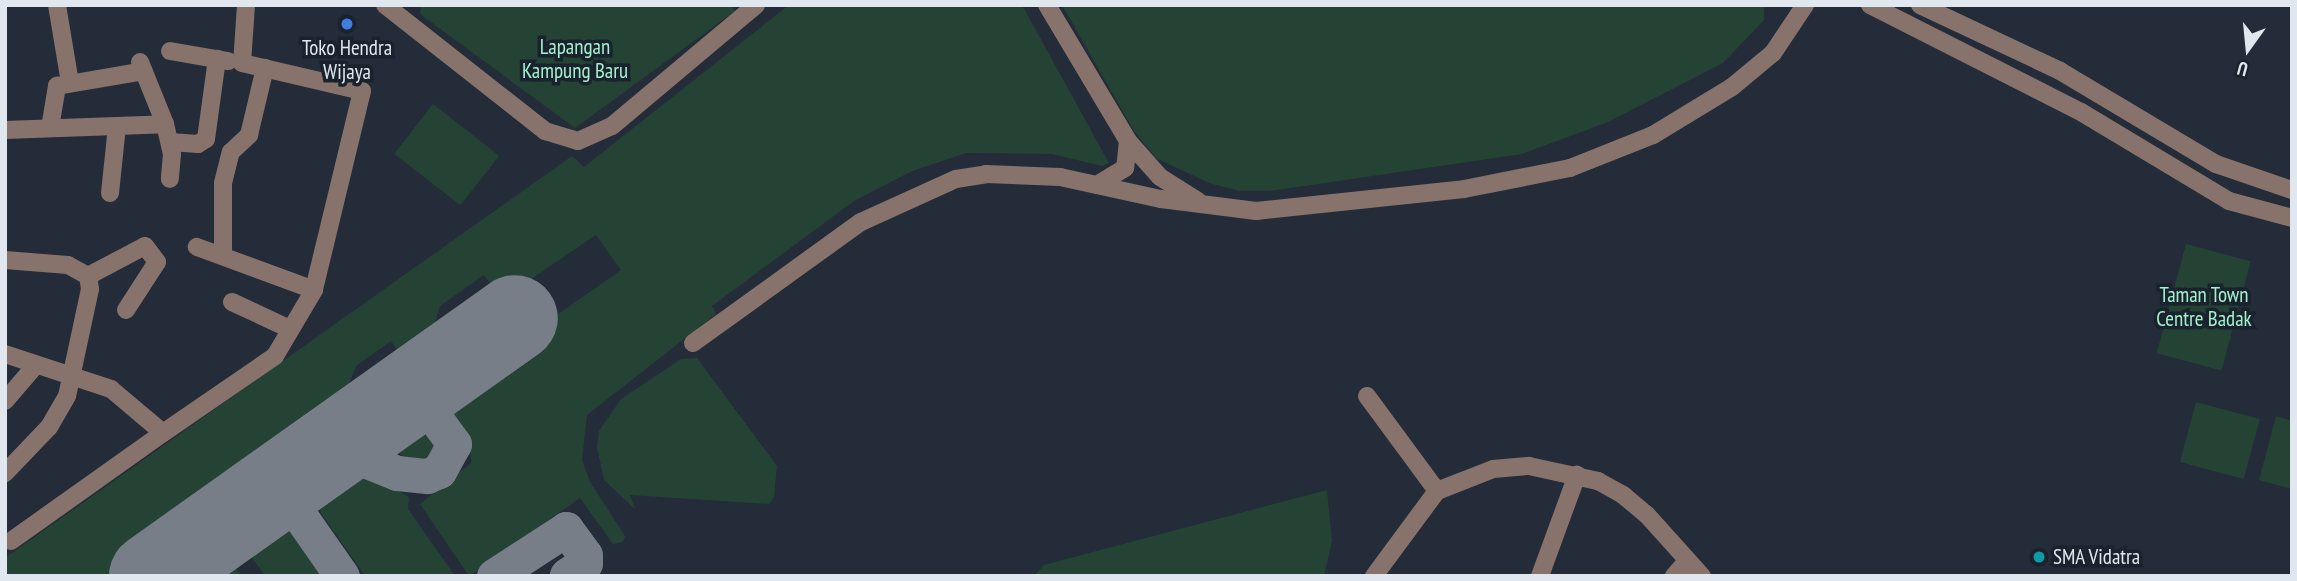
<!DOCTYPE html>
<style>
body{margin:0}
#map{position:relative;width:2297px;height:581px;overflow:hidden;background:#232c38;font-family:"PT Sans Narrow",sans-serif}
div>[style]{position:absolute}
.green>*{inset:0;background:#254335;transform-origin:0 0}
.round{border-radius:50%}
.taxiway>*{height:35px;margin:-17.5px;padding:0 17.5px;transform-origin:17.5px;border-radius:17.5px;background:#777e88}
.runway>*{height:86px;margin:-43px;padding:0 43px;transform-origin:43px;border-radius:43px;background:#777e88}
.minor>*{height:18px;margin:-9px;padding:0 9px;transform-origin:9px;border-radius:9px;background:#87736b}
.dots>*{width:19px;height:19px;translate:-50% -50%;box-sizing:border-box;border:4px solid #1a222d;border-radius:50%}
span{translate:-50% -50%;white-space:nowrap;text-align:center;line-height:1.15;-webkit-text-stroke:7px #1a222d;paint-order:stroke}
.park-label{font-size:21px;color:#a3f1cc}
.poi-label{font-size:21px;color:#e1e7ee}
.left{translate:0 -50%;text-align:left}
.frame{position:absolute;inset:0;border:7px solid #e1e7ee;pointer-events:none}
.north{position:absolute;left:2213px;top:14px;width:70px;height:70px;-webkit-text-stroke:5px #1a222d;paint-order:stroke;rotate:195deg;font-size:19px;font-weight:700;line-height:28px;text-align:center;color:#e1e7ee}
.north::after{content:'';display:block;margin:auto;width:24px;height:32px;background:#e1e7ee;clip-path:polygon(50% 0,100% 100%,50% 72%,0 100%)}
</style>
<div id="map">
<div class="green">
<i style="clip-path:polygon(421px 5px,731px 5px,735px 11px,575px 128px,420px 14px)"></i>
<i style="clip-path:polygon(789px 5px,1022px 5px,1109px 163px,1102px 166px,1052px 154px,966px 153px,912px 171px,854px 201px,712px 306px,716px 314px,587px 415px,582px 460px,590px 482px,625px 536px,623px 542px,613px 544px,580px 498px,469px 576px,420px 504px,471px 463px,470px 443px,440px 397px,621px 270px,596px 235px,502px 299px,484px 275px,440px 306px,424px 357px,409px 367px,391px 341px,356px 366px,336px 417px,114px 576px,5px 576px,5px 558px,572px 156px,584px 167px)"></i>
<i style="clip-path:polygon(1062px 5px,1764px 5px,1764px 20px,1723px 63px,1608px 122px,1522px 154px,1270px 191px,1240px 191px,1209px 183px,1156px 158px,1134px 131px)"></i>
<i style="left:433px;top:104px;width:84px;height:63px;rotate:38deg"></i>
<i style="left:2186px;top:244px;width:67px;height:113px;rotate:15deg"></i>
<i style="clip-path:polygon(697px 358px,777px 466px,774px 497px,769px 504px,630px 495px,635px 509px,604px 480px,597px 447px,599px 431px,621px 399px,681px 359px)"></i>
<i style="left:2196px;top:402px;width:66px;height:62px;rotate:15deg"></i>
<i style="clip-path:polygon(2276px 416px,2292px 421px,2292px 489px,2259px 480px)"></i>
<i class="round" style="left:397px;top:424px;width:38px;height:38px"></i>
<i style="clip-path:polygon(341px 468px,375px 478px,409px 497px,408px 509px,455px 576px,365px 576px,321px 513px,318px 501px,324px 480px)"></i>
<i style="clip-path:polygon(1327px 490px,1332px 541px,1324px 576px,1034px 576px,1044px 565px)"></i>
<i style="clip-path:polygon(281px 518px,300px 527px,333px 576px,265px 576px,246px 549px,246px 540px,270px 519px)"></i>
<i style="clip-path:polygon(225px 558px,243px 576px,190px 576px,215px 559px)"></i>
</div>
<div class="taxiway">
<i style="left:332px;top:447px;width:70px;rotate:21.8deg"></i>
<i style="left:397px;top:473px;width:30px;rotate:6deg"></i>
<i style="left:427px;top:476px;width:13px;rotate:-23deg"></i>
<i style="left:439px;top:471px;width:31px;rotate:-61deg"></i>
<i style="left:454px;top:444px;width:68px;rotate:-126deg"></i>
<i style="left:260px;top:499px;width:31px;rotate:7deg"></i>
<i style="left:291px;top:503px;width:15px;rotate:-86deg"></i>
<i style="left:292px;top:488px;width:21px;rotate:-62deg"></i>
<i style="left:291px;top:503px;width:89px;rotate:55.1deg"></i>
<i style="left:494px;top:576px;width:86px;rotate:-33.1deg"></i>
<i style="left:566px;top:529px;width:32px;rotate:54deg"></i>
<i style="left:585px;top:555px;width:8px;rotate:90deg"></i>
<i style="left:585px;top:563px;width:22px;rotate:146deg"></i>
</div>
<div class="runway">
<i style="left:152px;top:576px;width:445px;rotate:-35.4deg"></i>
</div>
<div class="minor">
<i style="left:57px;top:5px;width:79px;rotate:80.5deg"></i>
<i style="left:246px;top:5px;width:58px;rotate:93.9deg"></i>
<i style="left:242px;top:63px;width:123px;rotate:13.1deg"></i>
<i style="left:362px;top:91px;width:205px;rotate:103.6deg"></i>
<i style="left:385px;top:5px;width:204px;rotate:38.2deg"></i>
<i style="left:545px;top:131px;width:34px;rotate:17deg"></i>
<i style="left:578px;top:141px;width:37px;rotate:-24deg"></i>
<i style="left:612px;top:126px;width:188px;rotate:-40deg"></i>
<i style="left:1047px;top:5px;width:158px;rotate:59.2deg"></i>
<i style="left:1128px;top:141px;width:27px;rotate:96deg"></i>
<i style="left:1125px;top:168px;width:33px;rotate:149deg"></i>
<i style="left:1870px;top:5px;width:237px;rotate:26.9deg"></i>
<i style="left:2081px;top:112px;width:173px;rotate:31deg"></i>
<i style="left:2229px;top:201px;width:65px;rotate:15.1deg"></i>
<i style="left:1920px;top:5px;width:155px;rotate:25.2deg"></i>
<i style="left:2060px;top:71px;width:182px;rotate:30.8deg"></i>
<i style="left:2216px;top:164px;width:80px;rotate:18.9deg"></i>
<i style="left:170px;top:51px;width:59px;rotate:9.8deg"></i>
<i style="left:140px;top:62px;width:67px;rotate:68deg"></i>
<i style="left:50px;top:128px;width:43px;rotate:-80.5deg"></i>
<i style="left:57px;top:86px;width:88px;rotate:-9.8deg"></i>
<i style="left:5px;top:130px;width:160px;rotate:-2.1deg"></i>
<i style="left:165px;top:124px;width:31px;rotate:77deg"></i>
<i style="left:172px;top:154px;width:25px;rotate:95deg"></i>
<i style="left:1128px;top:141px;width:48px;rotate:48.4deg"></i>
<i style="left:1160px;top:177px;width:45px;rotate:32.3deg"></i>
<i style="left:170px;top:142px;width:28px;rotate:4deg"></i>
<i style="left:198px;top:144px;width:9px;rotate:-32deg"></i>
<i style="left:206px;top:139px;width:81px;rotate:-82.2deg"></i>
<i style="left:110px;top:193px;width:67px;rotate:-84deg"></i>
<i style="left:223px;top:255px;width:72px;rotate:-90deg"></i>
<i style="left:223px;top:183px;width:32px;rotate:-76deg"></i>
<i style="left:231px;top:152px;width:25px;rotate:-43deg"></i>
<i style="left:249px;top:135px;width:69px;rotate:-76.6deg"></i>
<i style="left:5px;top:260px;width:63px;rotate:4.5deg"></i>
<i style="left:68px;top:265px;width:23px;rotate:29deg"></i>
<i style="left:88px;top:276px;width:13px;rotate:81deg"></i>
<i style="left:90px;top:289px;width:109px;rotate:102.1deg"></i>
<i style="left:67px;top:396px;width:36px;rotate:120deg"></i>
<i style="left:49px;top:427px;width:64px;rotate:133.7deg"></i>
<i style="left:88px;top:276px;width:64px;rotate:-27.8deg"></i>
<i style="left:145px;top:246px;width:20px;rotate:53deg"></i>
<i style="left:157px;top:262px;width:57px;rotate:122.9deg"></i>
<i style="left:232px;top:302px;width:64px;rotate:25deg"></i>
<i style="left:693px;top:343px;width:207px;rotate:-35.8deg"></i>
<i style="left:861px;top:222px;width:104px;rotate:-24.4deg"></i>
<i style="left:956px;top:179px;width:30px;rotate:-9deg"></i>
<i style="left:986px;top:174px;width:74px;rotate:2.3deg"></i>
<i style="left:1060px;top:177px;width:103px;rotate:12.3deg"></i>
<i style="left:1161px;top:199px;width:96px;rotate:7.2deg"></i>
<i style="left:1256px;top:211px;width:209px;rotate:-6deg"></i>
<i style="left:1464px;top:189px;width:108px;rotate:-11.2deg"></i>
<i style="left:1570px;top:168px;width:89px;rotate:-21.7deg"></i>
<i style="left:1653px;top:135px;width:92px;rotate:-31.3deg"></i>
<i style="left:1732px;top:87px;width:53px;rotate:-39.7deg"></i>
<i style="left:1773px;top:53px;width:58px;rotate:-56.3deg"></i>
<i style="left:5px;top:354px;width:112px;rotate:18.3deg"></i>
<i style="left:111px;top:389px;width:68px;rotate:40.2deg"></i>
<i style="left:163px;top:433px;width:136px;rotate:-34.5deg"></i>
<i style="left:275px;top:356px;width:77px;rotate:-59.4deg"></i>
<i style="left:314px;top:290px;width:125px;rotate:-159.8deg"></i>
<i style="left:1367px;top:396px;width:118px;rotate:53.6deg"></i>
<i style="left:5px;top:401px;width:45px;rotate:-49.5deg"></i>
<i style="left:11px;top:541px;width:186px;rotate:-35.4deg"></i>
<i style="left:1374px;top:576px;width:106px;rotate:-53.5deg"></i>
<i style="left:1437px;top:491px;width:60px;rotate:-21.4deg"></i>
<i style="left:1493px;top:469px;width:36px;rotate:-5deg"></i>
<i style="left:1529px;top:466px;width:71px;rotate:12.3deg"></i>
<i style="left:1598px;top:481px;width:29px;rotate:29deg"></i>
<i style="left:1623px;top:495px;width:31px;rotate:40deg"></i>
<i style="left:1647px;top:515px;width:82px;rotate:48deg"></i>
<i style="left:1540px;top:576px;width:108px;rotate:-69.9deg"></i>
<i style="left:1674px;top:576px;width:20px;rotate:-49deg"></i>
</div>
<div class="dots">
<i style="left:347px;top:24px;background:#3f7fe0"></i>
<i style="left:2039px;top:557px;background:#0f9aa8"></i>
</div>
<div class="park-label">
<span style="left:575px;top:59px">Lapangan<br>Kampung Baru</span>
<span style="left:2204px;top:307px">Taman Town<br>Centre Badak</span>
</div>
<div class="poi-label">
<span style="left:347px;top:60px">Toko Hendra<br>Wijaya</span>
<span class="left" style="left:2053px;top:557px">SMA Vidatra</span>
</div>
<div class="frame"></div>
<div class="north">U</div>
</div>
